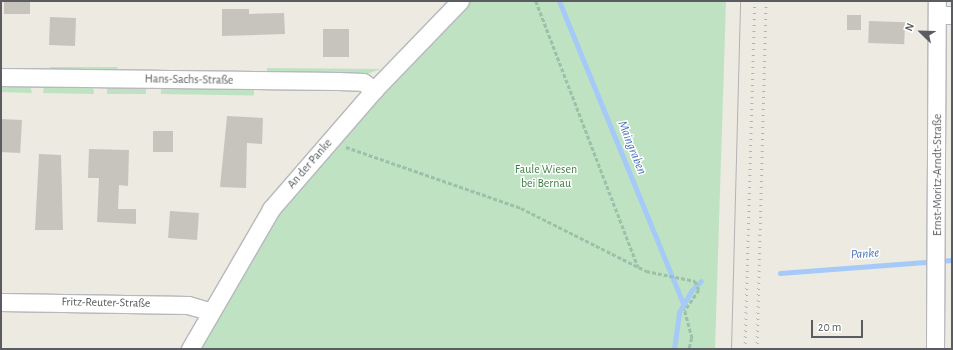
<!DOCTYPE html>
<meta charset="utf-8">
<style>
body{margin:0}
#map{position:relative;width:953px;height:350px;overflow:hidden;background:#eceae1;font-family:"Alegreya Sans",sans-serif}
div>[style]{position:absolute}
.green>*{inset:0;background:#bfe2c3;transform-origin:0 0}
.stream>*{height:5px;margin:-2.5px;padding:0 2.5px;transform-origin:2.5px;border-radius:2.5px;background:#a5caf8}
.building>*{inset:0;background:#c7c4be;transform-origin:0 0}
.path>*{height:2.5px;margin-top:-1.25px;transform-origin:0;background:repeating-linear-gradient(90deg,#9ac1a9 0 4px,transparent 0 6px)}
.roads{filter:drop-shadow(1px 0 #b7b8bd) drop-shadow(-1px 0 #b7b8bd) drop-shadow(0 1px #b7b8bd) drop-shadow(0 -1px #b7b8bd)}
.street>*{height:17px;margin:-8.5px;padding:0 8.5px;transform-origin:8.5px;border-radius:8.5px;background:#fff}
.tram>*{height:1px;margin:-0.5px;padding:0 0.5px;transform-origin:0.5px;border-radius:0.5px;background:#b2b3b3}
.rail>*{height:3px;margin-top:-1.5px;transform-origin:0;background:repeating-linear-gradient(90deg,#b2b3b3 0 1px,transparent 0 6px)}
span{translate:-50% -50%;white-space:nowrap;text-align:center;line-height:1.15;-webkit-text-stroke:3px #fff;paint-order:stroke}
.street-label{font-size:12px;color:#5a5c61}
.park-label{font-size:12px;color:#3b7f45}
.water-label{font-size:13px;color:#4a74b8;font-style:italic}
.frame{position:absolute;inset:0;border:2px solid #5a5c61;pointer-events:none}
.north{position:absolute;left:901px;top:12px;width:40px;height:40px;-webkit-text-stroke:3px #fff;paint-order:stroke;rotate:293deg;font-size:11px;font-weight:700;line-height:16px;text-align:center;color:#5a5c61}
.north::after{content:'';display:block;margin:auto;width:14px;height:18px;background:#5a5c61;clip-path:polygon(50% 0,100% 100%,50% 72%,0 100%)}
.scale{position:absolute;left:811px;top:320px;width:52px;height:18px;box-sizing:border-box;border:2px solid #5a5c61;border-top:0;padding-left:5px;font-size:12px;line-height:14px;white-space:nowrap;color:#5a5c61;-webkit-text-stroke:3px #fff;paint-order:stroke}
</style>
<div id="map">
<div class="green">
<i style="clip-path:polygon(468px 1px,726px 1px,715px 349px,197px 349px,275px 216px,365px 110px)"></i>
<i style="clip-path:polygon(50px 67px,118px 67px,115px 72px,52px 71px)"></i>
<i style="clip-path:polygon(267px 68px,381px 69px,364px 75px,267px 75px)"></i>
<i style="clip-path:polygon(1px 86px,30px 86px,32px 93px,1px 92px)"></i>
<i style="clip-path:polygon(44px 87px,93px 87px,94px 94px,43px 93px)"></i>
<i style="left:107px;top:87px;width:39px;height:7px"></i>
<i style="left:161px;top:87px;width:93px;height:7px;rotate:1deg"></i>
</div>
<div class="stream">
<i style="left:559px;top:1px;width:326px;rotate:67.7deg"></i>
<i style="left:780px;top:273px;width:172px;rotate:-4.3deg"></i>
<i style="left:674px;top:349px;width:37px;rotate:-82deg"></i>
<i style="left:679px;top:312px;width:24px;rotate:-60deg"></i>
<i style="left:691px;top:291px;width:14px;rotate:-45deg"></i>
</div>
<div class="building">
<i style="left:4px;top:1px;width:26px;height:13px"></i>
<i style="clip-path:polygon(222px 9px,249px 9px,249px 14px,284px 13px,285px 34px,222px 36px)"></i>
<i style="left:847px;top:15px;width:14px;height:15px"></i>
<i style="left:50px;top:17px;width:26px;height:28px;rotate:2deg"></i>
<i style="left:869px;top:21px;width:36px;height:22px;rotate:2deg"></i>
<i style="left:323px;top:29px;width:26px;height:28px"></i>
<i style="clip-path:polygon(227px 116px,263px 118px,262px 144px,247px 143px,246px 188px,220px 187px)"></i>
<i style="left:1px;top:119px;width:21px;height:33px;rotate:3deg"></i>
<i style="left:153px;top:131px;width:20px;height:21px"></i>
<i style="clip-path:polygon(89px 149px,129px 150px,128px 186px,119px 185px,118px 209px,136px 209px,136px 224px,97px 222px,99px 178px,88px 178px)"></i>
<i style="clip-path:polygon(39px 154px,61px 155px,63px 230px,35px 230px)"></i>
<i style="left:170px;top:211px;width:29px;height:27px;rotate:4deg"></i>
</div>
<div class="path">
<i style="left:536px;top:1px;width:285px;rotate:69deg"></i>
<i style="left:346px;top:147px;width:185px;rotate:19.2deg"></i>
<i style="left:521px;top:208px;width:140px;rotate:26.7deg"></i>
<i style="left:646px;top:271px;width:50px;rotate:11.5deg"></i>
<i style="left:695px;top:281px;width:10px;rotate:66deg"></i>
<i style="left:699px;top:290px;width:25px;rotate:124deg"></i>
<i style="left:685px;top:311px;width:28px;rotate:75deg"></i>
<i style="left:692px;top:338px;width:11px;rotate:105deg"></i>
</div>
<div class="roads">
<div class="street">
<i style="left:937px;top:15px;width:15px"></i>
<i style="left:1px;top:77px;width:337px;rotate:0.7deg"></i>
<i style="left:338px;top:81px;width:25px;rotate:2deg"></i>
<i style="left:363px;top:82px;width:14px;rotate:36deg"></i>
<i style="left:1px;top:302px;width:187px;rotate:0.9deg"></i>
<i style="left:188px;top:305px;width:22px;rotate:16deg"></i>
<i style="left:190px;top:349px;width:162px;rotate:-59.9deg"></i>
<i style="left:271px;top:209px;width:157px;rotate:-49.1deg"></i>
<i style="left:374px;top:90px;width:124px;rotate:-46deg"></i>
<i style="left:935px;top:349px;width:348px;rotate:-89.7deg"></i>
</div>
</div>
<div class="tram">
<i style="left:731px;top:349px;width:348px;rotate:-88.5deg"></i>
</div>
<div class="rail">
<i style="left:745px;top:349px;width:348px;rotate:-88.4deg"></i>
<i style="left:757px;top:349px;width:348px;rotate:-88.5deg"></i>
</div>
<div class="street-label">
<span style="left:189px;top:80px;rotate:1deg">Hans-Sachs-Straße</span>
<span style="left:310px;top:164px;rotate:-49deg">An der Panke</span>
<span style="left:938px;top:175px;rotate:-90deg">Ernst-Moritz-Arndt-Straße</span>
<span style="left:106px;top:303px;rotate:1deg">Fritz-Reuter-Straße</span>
</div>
<div class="park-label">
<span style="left:546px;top:177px">Faule Wiesen<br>bei Bernau</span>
</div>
<div class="water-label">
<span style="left:631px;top:148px;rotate:68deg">Maingraben</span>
<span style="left:865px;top:255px;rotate:-4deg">Panke</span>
</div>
<div class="frame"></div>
<div class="north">N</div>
<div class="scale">20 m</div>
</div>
